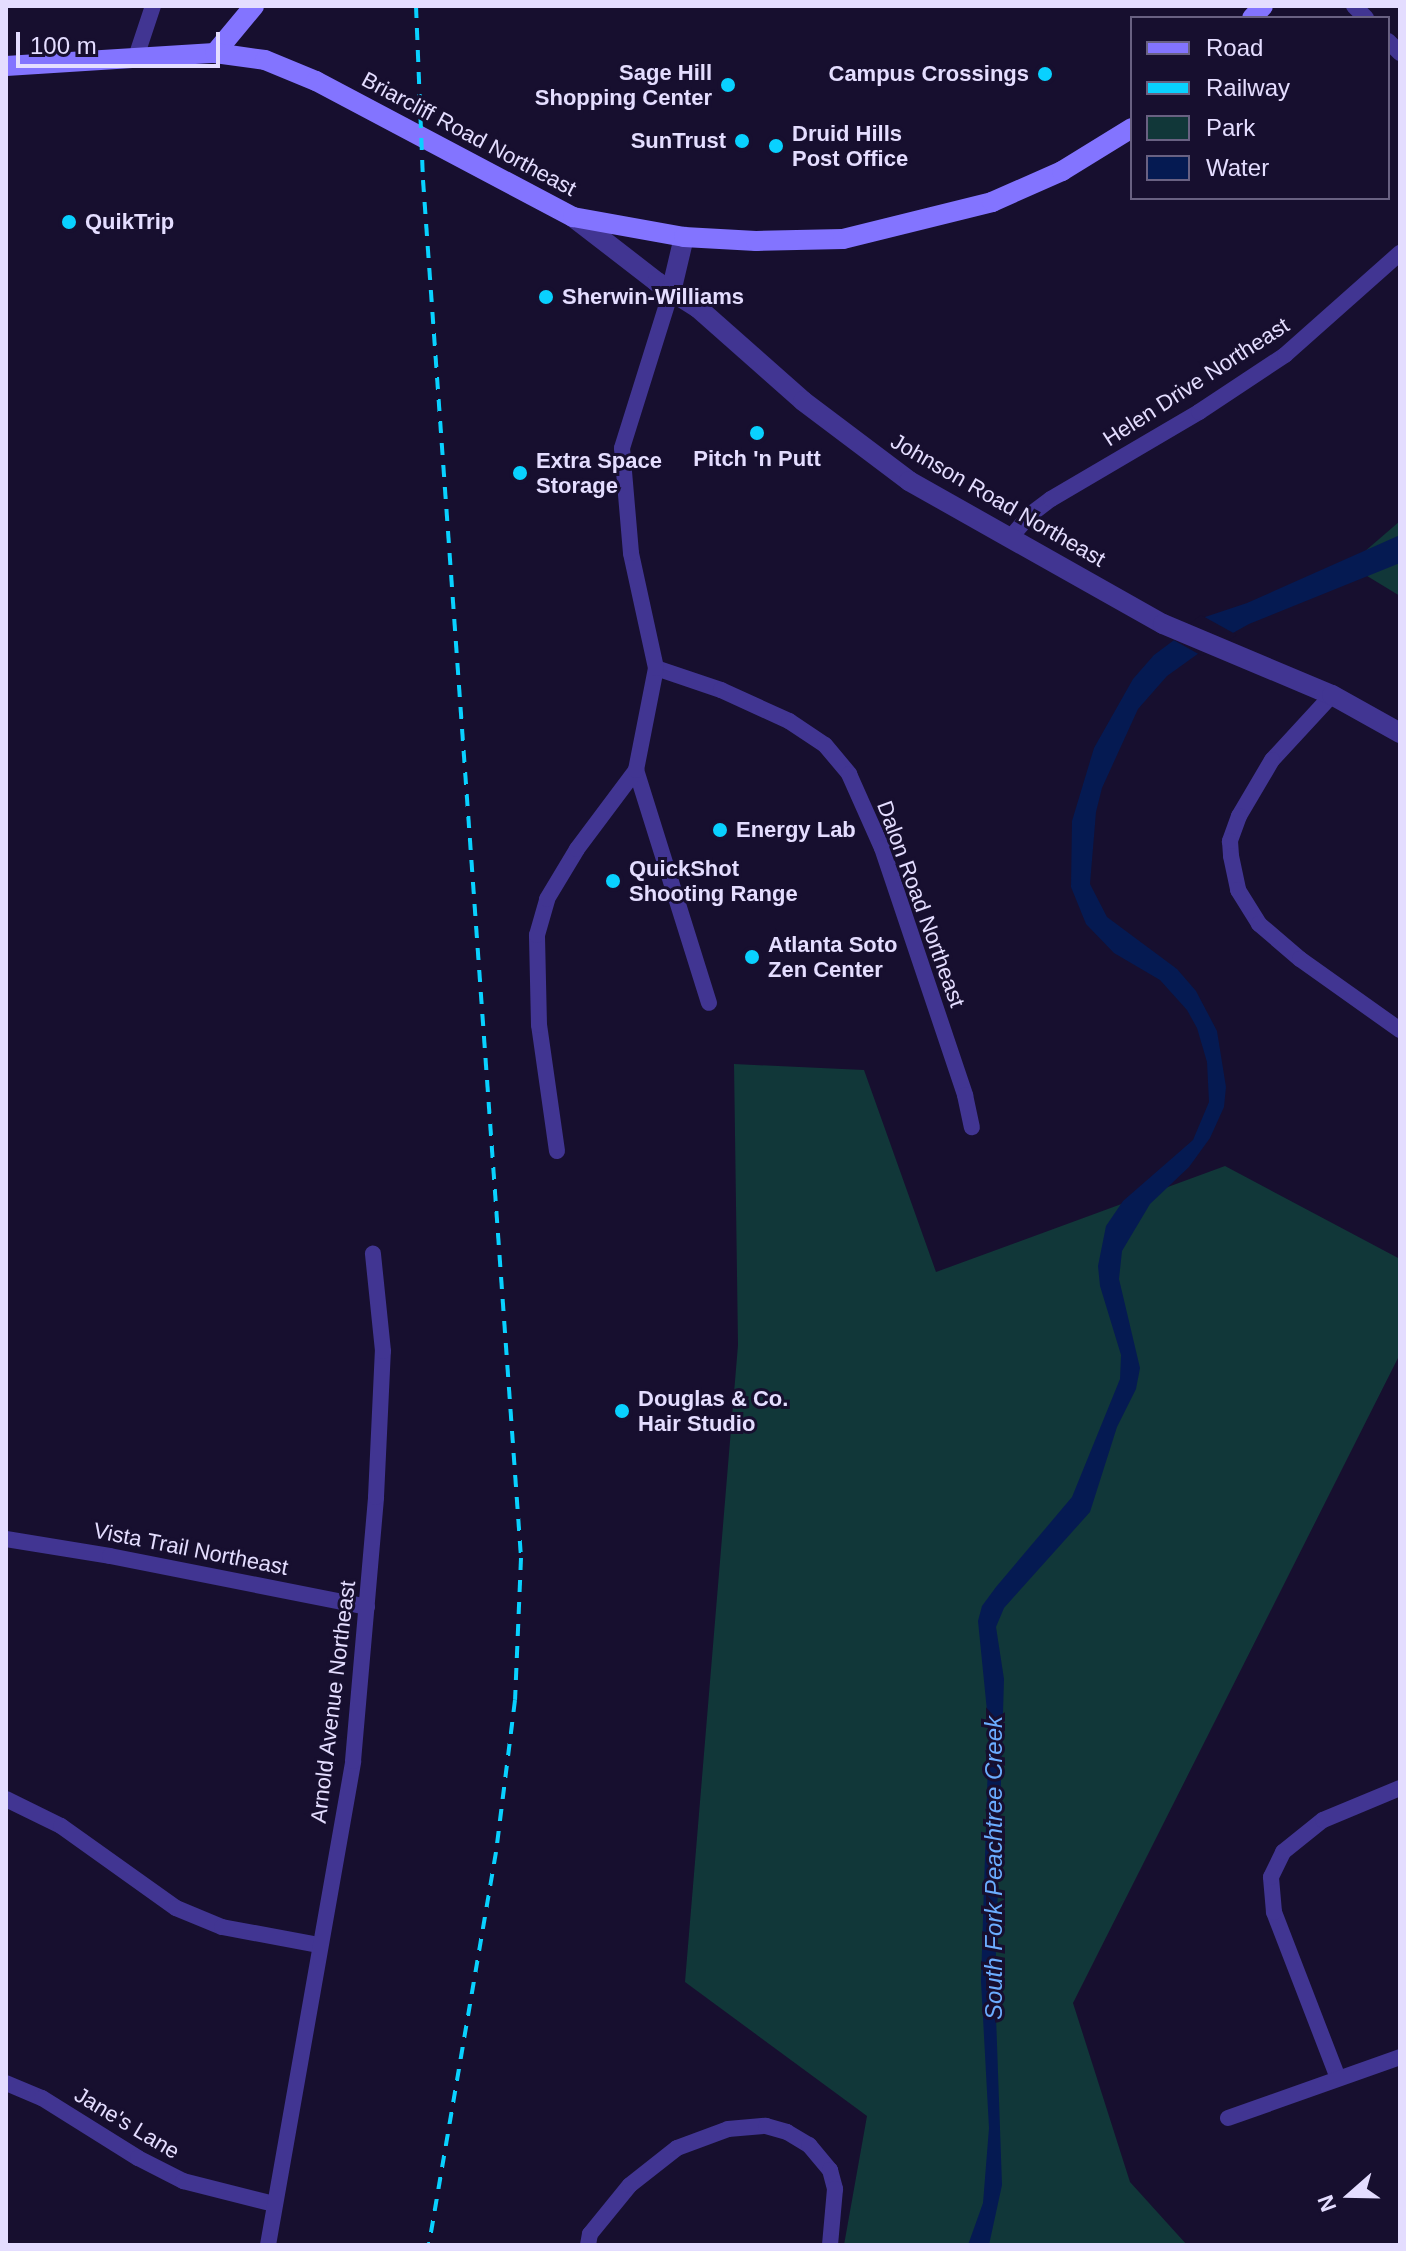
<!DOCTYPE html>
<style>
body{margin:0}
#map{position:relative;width:1406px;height:2251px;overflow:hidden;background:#170f2f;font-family:Arial,sans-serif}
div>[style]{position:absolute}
.green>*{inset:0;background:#113739}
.water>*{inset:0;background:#051a52}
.pier>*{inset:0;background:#170f2f}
.minor>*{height:16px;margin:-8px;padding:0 8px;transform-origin:8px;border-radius:8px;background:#413592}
.tertiary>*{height:20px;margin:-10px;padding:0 10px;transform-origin:10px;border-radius:10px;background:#413592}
.secondary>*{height:20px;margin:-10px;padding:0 10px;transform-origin:10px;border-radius:10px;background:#8374ff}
.rail>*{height:4px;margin-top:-2px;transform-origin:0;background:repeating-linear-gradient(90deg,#09d1ff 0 12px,transparent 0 22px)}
.dots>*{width:22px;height:22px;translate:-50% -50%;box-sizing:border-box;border:4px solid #170f2f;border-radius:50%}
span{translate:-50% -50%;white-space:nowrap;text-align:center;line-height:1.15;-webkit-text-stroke:6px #170f2f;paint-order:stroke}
.poi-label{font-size:22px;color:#e4ddff;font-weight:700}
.right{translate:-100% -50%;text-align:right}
.left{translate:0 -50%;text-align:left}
.street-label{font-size:22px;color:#e4ddff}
.water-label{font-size:24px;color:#6badff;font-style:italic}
.frame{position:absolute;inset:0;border:8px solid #e4ddff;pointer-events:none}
.legend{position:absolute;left:1130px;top:16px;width:260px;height:184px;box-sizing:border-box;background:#170f2f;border:2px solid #696182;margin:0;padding:10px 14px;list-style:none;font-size:24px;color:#e4ddff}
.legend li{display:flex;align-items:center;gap:16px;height:40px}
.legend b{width:40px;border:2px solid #696182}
.north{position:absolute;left:1310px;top:2155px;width:80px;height:80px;-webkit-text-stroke:6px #170f2f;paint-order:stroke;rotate:250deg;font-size:22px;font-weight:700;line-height:32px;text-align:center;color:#e4ddff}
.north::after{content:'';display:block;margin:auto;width:28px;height:36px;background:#e4ddff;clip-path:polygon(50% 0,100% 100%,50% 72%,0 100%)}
.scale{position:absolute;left:16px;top:32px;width:204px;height:36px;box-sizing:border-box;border:4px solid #e4ddff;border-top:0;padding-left:10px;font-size:24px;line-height:28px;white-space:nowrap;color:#e4ddff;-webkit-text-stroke:6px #170f2f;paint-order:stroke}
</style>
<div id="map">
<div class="green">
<i style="clip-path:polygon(1400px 521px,1400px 596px,1349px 565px)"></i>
<i style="clip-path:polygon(734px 1064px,864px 1070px,936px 1272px,1225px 1166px,1400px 1259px,1400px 1354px,1073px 2003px,1130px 2182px,1187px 2245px,844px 2245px,867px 2116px,685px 1982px,738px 1345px)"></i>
</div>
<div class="water">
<i style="clip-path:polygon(1400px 535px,1400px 563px,1249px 624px,1206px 648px,1167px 676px,1138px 709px,1102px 788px,1096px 812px,1090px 884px,1107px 917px,1177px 969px,1196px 991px,1217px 1031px,1226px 1087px,1224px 1107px,1210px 1138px,1189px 1167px,1150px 1204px,1122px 1251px,1119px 1279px,1140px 1368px,1136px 1389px,1117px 1427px,1090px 1512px,1004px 1608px,996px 1627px,1004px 1679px,995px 1988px,1002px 2185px,989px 2245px,968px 2245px,983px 2203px,989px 2128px,981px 1981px,989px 1731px,978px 1621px,982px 1606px,996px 1587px,1072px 1497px,1120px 1379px,1121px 1355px,1100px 1286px,1098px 1266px,1106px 1226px,1123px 1201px,1193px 1140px,1209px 1102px,1207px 1062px,1197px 1028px,1187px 1010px,1160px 980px,1114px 953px,1086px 924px,1071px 887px,1072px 821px,1094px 748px,1133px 679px,1154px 655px,1205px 617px,1247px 603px)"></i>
</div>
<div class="pier">
<i style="clip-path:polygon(1201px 615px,1237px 635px,1202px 656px,1170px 638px)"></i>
</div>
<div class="minor">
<i style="left:1354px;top:6px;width:17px;rotate:45deg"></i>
<i style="left:1388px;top:41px;width:17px;rotate:45deg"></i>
<i style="left:136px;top:57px;width:54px;rotate:-71.6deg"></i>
<i style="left:1010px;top:538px;width:32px;rotate:-49deg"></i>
<i style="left:1031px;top:514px;width:25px;rotate:-37deg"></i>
<i style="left:1051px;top:499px;width:172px;rotate:-30.4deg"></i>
<i style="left:1199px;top:412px;width:103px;rotate:-33.5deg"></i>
<i style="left:1285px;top:355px;width:154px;rotate:-41.6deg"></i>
<i style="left:656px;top:668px;width:69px;rotate:18.7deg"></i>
<i style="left:721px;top:690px;width:75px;rotate:24.5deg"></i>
<i style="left:789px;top:721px;width:43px;rotate:33.7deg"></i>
<i style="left:825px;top:745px;width:38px;rotate:50deg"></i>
<i style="left:849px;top:774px;width:81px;rotate:66deg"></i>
<i style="left:882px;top:848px;width:261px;rotate:71.4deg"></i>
<i style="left:965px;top:1095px;width:33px;rotate:78deg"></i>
<i style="left:1332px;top:695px;width:88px;rotate:132.7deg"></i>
<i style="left:1272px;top:760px;width:65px;rotate:120.5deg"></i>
<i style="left:1239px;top:816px;width:27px;rotate:110deg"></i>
<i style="left:1230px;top:841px;width:15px;rotate:86deg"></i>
<i style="left:1231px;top:856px;width:35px;rotate:78deg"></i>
<i style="left:1238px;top:890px;width:40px;rotate:58deg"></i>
<i style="left:1259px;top:924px;width:54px;rotate:40.5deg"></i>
<i style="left:1300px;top:959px;width:123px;rotate:35.4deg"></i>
<i style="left:636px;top:770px;width:244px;rotate:72.6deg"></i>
<i style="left:557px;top:1151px;width:127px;rotate:-98.1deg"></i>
<i style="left:539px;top:1025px;width:90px;rotate:-91.3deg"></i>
<i style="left:537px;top:935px;width:37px;rotate:-74deg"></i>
<i style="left:547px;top:899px;width:58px;rotate:-59deg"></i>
<i style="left:577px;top:849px;width:99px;rotate:-53.2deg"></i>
<i style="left:636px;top:770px;width:104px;rotate:-78.9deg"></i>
<i style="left:656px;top:668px;width:118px;rotate:-102.3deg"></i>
<i style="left:631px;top:553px;width:105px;rotate:-94.9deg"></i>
<i style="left:622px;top:448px;width:164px;rotate:-72.6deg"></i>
<i style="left:6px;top:1539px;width:105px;rotate:9.3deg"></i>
<i style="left:110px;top:1556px;width:262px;rotate:11.2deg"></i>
<i style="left:6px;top:1799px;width:61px;rotate:26.1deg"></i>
<i style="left:61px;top:1826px;width:141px;rotate:35.5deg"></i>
<i style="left:176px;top:1908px;width:50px;rotate:22.4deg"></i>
<i style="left:222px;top:1927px;width:99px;rotate:10.5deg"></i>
<i style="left:1338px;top:2078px;width:178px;rotate:-111.1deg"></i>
<i style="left:1274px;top:1912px;width:35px;rotate:-95deg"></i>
<i style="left:1271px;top:1877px;width:28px;rotate:-64deg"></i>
<i style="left:1283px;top:1852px;width:51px;rotate:-38.7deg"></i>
<i style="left:1323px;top:1820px;width:83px;rotate:-22.6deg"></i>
<i style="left:6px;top:2083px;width:39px;rotate:23deg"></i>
<i style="left:42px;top:2098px;width:113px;rotate:32deg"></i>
<i style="left:138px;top:2158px;width:51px;rotate:27.1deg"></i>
<i style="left:183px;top:2181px;width:94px;rotate:14.2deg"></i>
<i style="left:1228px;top:2118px;width:182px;rotate:-19.5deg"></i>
<i style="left:268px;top:2245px;width:491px;rotate:-80deg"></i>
<i style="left:353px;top:1761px;width:265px;rotate:-85deg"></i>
<i style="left:376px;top:1497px;width:146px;rotate:-87.3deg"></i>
<i style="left:383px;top:1351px;width:98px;rotate:-95.9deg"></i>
<i style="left:588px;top:2245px;width:11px;rotate:-80deg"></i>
<i style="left:590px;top:2234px;width:63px;rotate:-50.8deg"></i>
<i style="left:630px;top:2185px;width:60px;rotate:-38.2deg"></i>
<i style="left:677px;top:2148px;width:54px;rotate:-20.4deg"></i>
<i style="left:728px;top:2129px;width:38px;rotate:-5deg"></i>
<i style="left:766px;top:2126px;width:22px;rotate:16deg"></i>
<i style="left:787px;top:2132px;width:26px;rotate:31deg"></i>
<i style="left:809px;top:2145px;width:33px;rotate:50deg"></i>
<i style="left:830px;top:2170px;width:20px;rotate:75deg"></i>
<i style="left:835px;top:2189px;width:56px;rotate:95.1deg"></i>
</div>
<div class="tertiary">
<i style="left:573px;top:217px;width:106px;rotate:37.7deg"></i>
<i style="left:657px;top:282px;width:49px;rotate:32.4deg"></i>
<i style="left:698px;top:308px;width:140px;rotate:41.5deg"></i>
<i style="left:803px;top:401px;width:133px;rotate:37deg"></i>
<i style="left:909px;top:481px;width:291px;rotate:29.4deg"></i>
<i style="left:1163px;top:624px;width:183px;rotate:22.8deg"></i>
<i style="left:1332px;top:695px;width:78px;rotate:29.2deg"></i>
<i style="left:671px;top:292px;width:57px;rotate:-76.7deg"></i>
</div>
<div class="secondary">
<i style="left:1252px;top:18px;width:16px;rotate:-47deg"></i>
<i style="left:215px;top:53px;width:61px;rotate:-50.3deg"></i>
<i style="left:6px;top:66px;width:209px;rotate:-3.6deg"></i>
<i style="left:215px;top:53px;width:50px;rotate:8deg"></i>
<i style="left:265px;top:60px;width:55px;rotate:22.4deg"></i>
<i style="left:316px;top:81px;width:291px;rotate:27.9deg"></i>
<i style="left:573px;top:217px;width:113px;rotate:10.2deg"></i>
<i style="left:684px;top:237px;width:72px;rotate:3.2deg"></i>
<i style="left:756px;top:241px;width:87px;rotate:-1.3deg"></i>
<i style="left:843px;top:239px;width:154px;rotate:-13.9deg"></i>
<i style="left:992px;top:202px;width:77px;rotate:-23.9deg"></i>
<i style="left:1062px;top:171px;width:82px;rotate:-31.6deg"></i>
</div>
<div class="rail">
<i style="left:416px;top:6px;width:174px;rotate:87.7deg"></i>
<i style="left:423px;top:180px;width:1381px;rotate:85.93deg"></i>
<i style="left:521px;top:1558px;width:142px;rotate:92.4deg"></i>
<i style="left:515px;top:1700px;width:153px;rotate:97.1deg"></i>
<i style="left:496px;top:1852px;width:399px;rotate:99.7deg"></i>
</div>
<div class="dots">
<i style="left:1045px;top:74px;background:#09d1ff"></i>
<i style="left:728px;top:85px;background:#09d1ff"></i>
<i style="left:742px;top:141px;background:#09d1ff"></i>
<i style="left:776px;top:146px;background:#09d1ff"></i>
<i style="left:69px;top:222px;background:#09d1ff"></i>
<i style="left:546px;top:297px;background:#09d1ff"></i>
<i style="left:757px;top:433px;background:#09d1ff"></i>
<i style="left:520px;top:473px;background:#09d1ff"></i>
<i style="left:720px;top:830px;background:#09d1ff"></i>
<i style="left:613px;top:881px;background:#09d1ff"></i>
<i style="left:752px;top:957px;background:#09d1ff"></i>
<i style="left:622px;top:1411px;background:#09d1ff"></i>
</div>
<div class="poi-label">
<span class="right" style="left:712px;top:85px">Sage Hill<br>Shopping Center</span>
<span class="right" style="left:1029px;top:74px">Campus Crossings</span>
<span class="left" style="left:792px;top:146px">Druid Hills<br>Post Office</span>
<span class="right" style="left:726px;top:141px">SunTrust</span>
<span class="left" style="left:85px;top:222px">QuikTrip</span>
<span class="left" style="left:562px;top:297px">Sherwin-Williams</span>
<span style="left:757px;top:459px">Pitch 'n Putt</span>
<span class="left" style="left:536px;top:473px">Extra Space<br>Storage</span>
<span class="left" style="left:736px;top:830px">Energy Lab</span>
<span class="left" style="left:629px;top:881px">QuickShot<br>Shooting Range</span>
<span class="left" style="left:768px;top:957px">Atlanta Soto<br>Zen Center</span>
<span class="left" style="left:638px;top:1411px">Douglas &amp; Co.<br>Hair Studio</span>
</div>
<div class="street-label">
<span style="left:469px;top:134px;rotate:28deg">Briarcliff Road Northeast</span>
<span style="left:1196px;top:382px;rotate:-33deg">Helen Drive Northeast</span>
<span style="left:998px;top:500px;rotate:30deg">Johnson Road Northeast</span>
<span style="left:921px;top:904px;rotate:70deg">Dalon Road Northeast</span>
<span style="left:191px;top:1549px;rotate:11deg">Vista Trail Northeast</span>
<span style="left:333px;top:1702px;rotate:-83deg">Arnold Avenue Northeast</span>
<span style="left:127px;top:2123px;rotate:31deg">Jane's Lane</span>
</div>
<div class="water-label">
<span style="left:994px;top:1868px;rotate:-90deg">South Fork Peachtree Creek</span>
</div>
<div class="frame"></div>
<ul class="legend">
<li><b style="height:10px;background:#8374ff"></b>Road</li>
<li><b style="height:10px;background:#09d1ff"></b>Railway</li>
<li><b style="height:22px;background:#113739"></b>Park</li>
<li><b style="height:22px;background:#051a52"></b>Water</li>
</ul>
<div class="north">N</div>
<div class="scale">100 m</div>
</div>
